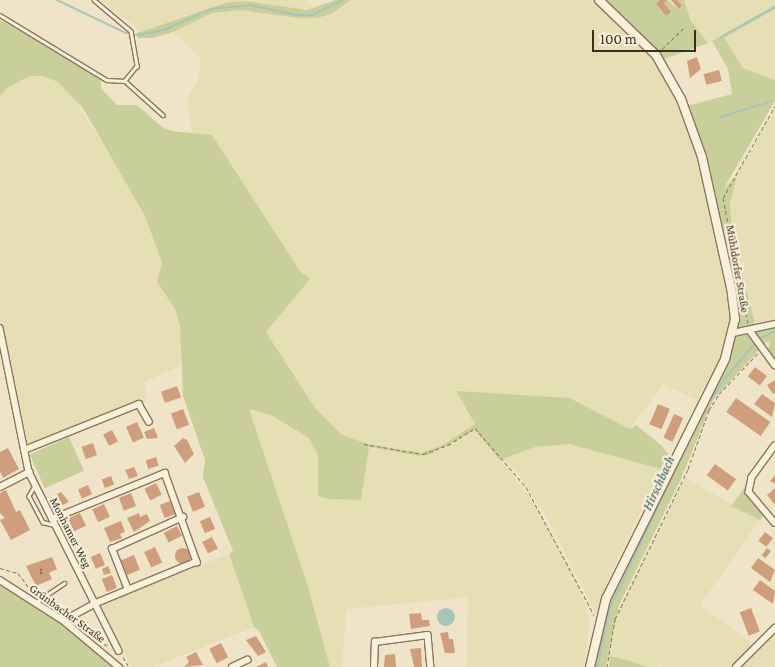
<!DOCTYPE html>
<meta charset="utf-8">
<style>
body{margin:0}
#map{position:relative;width:775px;height:667px;overflow:hidden;background:#f0e4c8;font-family:"Crimson Pro",serif}
div>[style]{position:absolute}
.farmland>*{inset:0;background:#e6deb5}
.green>*{inset:0;background:#c9cf9b;transform-origin:0 0}
.water>*{inset:0;background:#a9c4bc}
.round{border-radius:50%}
.stream>*{height:2px;margin:-1px;padding:0 1px;transform-origin:1px;border-radius:1px;background:#a9c4bc}
.building>*{inset:0;background:#cf9f7d;transform-origin:0 0}
.path>*{height:1px;margin-top:-0.5px;transform-origin:0;background:repeating-linear-gradient(90deg,#8d765c 0 4px,transparent 0 6.5px)}
.roads{filter:drop-shadow(1px 0 #8d765c) drop-shadow(-1px 0 #8d765c) drop-shadow(0 1px #8d765c) drop-shadow(0 -1px #8d765c)}
.lane>*{height:2.5px;margin:-1.25px;padding:0 1.25px;transform-origin:1.25px;border-radius:1.25px;background:#faf1dc}
.street>*{height:5.5px;margin:-2.75px;padding:0 2.75px;transform-origin:2.75px;border-radius:2.75px;background:#faf1dc}
.secondary>*{height:8px;margin:-4px;padding:0 4px;transform-origin:4px;border-radius:4px;background:#faf1dc}
span{translate:-50% -50%;white-space:nowrap;text-align:center;line-height:1.15;-webkit-text-stroke:4.5px #f7eed8;paint-order:stroke}
.number-label{font-size:10px;color:#624a37}
.number-label span{-webkit-text-stroke-width:0}
.street-label{font-size:12px;color:#3d2e20}
.water-label{font-size:14px;color:#2f5d5a;font-style:italic}
.scale{position:absolute;left:592px;top:30px;width:104px;height:22px;box-sizing:border-box;border:2px solid #3d2e20;border-top:0;padding-left:6px;font-size:15px;line-height:18px;white-space:nowrap;color:#3d2e20;-webkit-text-stroke:4px #f7eed8;paint-order:stroke}
</style>
<div id="map">
<div class="farmland">
<i style="clip-path:polygon(100px 0,306px 0,315px 9px,293px 9px,265px 3px,190px 14px,137px 33px,136px 27px)"></i>
<i style="clip-path:polygon(351px 0,594px 0,654px 57px,673px 90px,699px 158px,732px 317px,727px 346px,697px 400px,663px 384px,630px 429px,576px 400px,456px 392px,475px 424px,441px 447px,420px 453px,368px 444px,342px 435px,315px 408px,266px 332px,310px 279px,300px 271px,212px 135px,192px 133px,187px 99px,199px 78px,201px 58px,173px 32px,212px 13px,240px 10px,297px 18px,317px 18px,331px 14px)"></i>
<i style="clip-path:polygon(684px 0,775px 0,775px 5px,708px 43px,691px 21px)"></i>
<i style="clip-path:polygon(775px 9px,775px 80px,743px 68px,724px 38px)"></i>
<i style="clip-path:polygon(30px 76px,43px 76px,58px 82px,69px 91px,125px 178px,145px 216px,162px 263px,157px 282px,175px 309px,182px 340px,180px 366px,143px 383px,148px 397px,28px 444px,10px 355px,0 320px,0 96px,7px 88px)"></i>
<i style="clip-path:polygon(775px 109px,775px 322px,756px 327px,732px 233px,730px 203px,737px 176px)"></i>
<i style="clip-path:polygon(248px 409px,271px 415px,309px 438px,318px 455px,318px 480px,329px 499px,361px 499px,368px 447px,419px 456px,429px 455px,475px 429px,536px 505px,581px 591px,590px 620px,584px 667px,466px 667px,468px 597px,346px 609px,342px 667px,330px 667px,307px 583px)"></i>
<i style="clip-path:polygon(569px 443px,661px 469px,610px 575px,596px 614px,547px 517px,519px 475px,503px 458px,535px 447px)"></i>
<i style="clip-path:polygon(685px 478px,760px 520px,700px 605px,753px 644px,731px 667px,664px 667px,659px 663px,656px 667px,647px 667px,610px 656px,616px 620px,626px 594px)"></i>
<i style="clip-path:polygon(229px 554px,254px 627px,153px 667px,132px 667px,98px 605px)"></i>
<i style="clip-path:polygon(775px 632px,775px 667px,740px 667px)"></i>
</div>
<div class="green">
<i style="clip-path:polygon(335px 0,351px 0,331px 14px,317px 18px,297px 18px,240px 10px,212px 13px,173px 32px,153px 38px,138px 38px,137px 33px,225px 3px,245px 1px,307px 10px)"></i>
<i style="clip-path:polygon(604px 0,660px 0,656px 4px,666px 16px,670px 12px,664px 3px,667px 0,679px 9px,682px 5px,677px 0,684px 0,691px 21px,708px 43px,664px 59px)"></i>
<i style="clip-path:polygon(775px 5px,775px 9px,724px 38px,743px 68px,775px 80px,775px 101px,724px 188px,737px 176px,730px 203px,732px 233px,756px 327px,775px 327px,775px 359px,768px 350px,770px 341px,764px 344px,759px 337px,755px 340px,760px 349px,713px 400px,680px 481px,619px 605px,606px 667px,594px 667px,608px 600px,729px 356px,738px 328px,736px 295px,713px 184px,687px 106px,732px 94px,728px 69px,712px 41px)"></i>
<i style="clip-path:polygon(0 20px,61px 51px,101px 81px,101px 88px,117px 105px,137px 105px,162px 127px,172px 131px,212px 135px,300px 271px,310px 279px,266px 332px,315px 408px,342px 435px,368px 444px,421px 453px,441px 446px,475px 424px,456px 391px,570px 398px,630px 429px,636px 425px,661px 445px,669px 455px,661px 469px,569px 444px,535px 447px,500px 460px,475px 430px,429px 455px,419px 456px,369px 447px,361px 500px,329px 499px,318px 496px,318px 455px,309px 438px,271px 415px,249px 409px,307px 583px,330px 667px,277px 667px,259px 631px,254px 627px,229px 554px,233px 551px,203px 477px,205px 460px,183px 396px,180px 327px,175px 309px,157px 282px,162px 263px,145px 216px,83px 108px,58px 82px,43px 76px,30px 76px,7px 88px,0 96px)"></i>
<i style="left:69px;top:437px;width:37px;height:43px;rotate:66deg"></i>
<i style="clip-path:polygon(747px 484px,747px 496px,764px 516px,760px 520px,731px 506px)"></i>
<i style="clip-path:polygon(0 583px,65px 625px,115px 667px,0 667px)"></i>
<i style="clip-path:polygon(610px 656px,627px 660px,647px 667px,609px 667px)"></i>
</div>
<div class="water">
<i class="round" style="left:437px;top:608px;width:18px;height:18px"></i>
</div>
<div class="stream">
<i style="left:57px;top:0;width:76px;rotate:25.6deg"></i>
<i style="left:126px;top:33px;width:12px;rotate:9deg"></i>
<i style="left:138px;top:35px;width:26px;rotate:-11deg"></i>
<i style="left:164px;top:30px;width:51px;rotate:-24.1deg"></i>
<i style="left:211px;top:9px;width:39px;rotate:-6deg"></i>
<i style="left:250px;top:5px;width:47px;rotate:12.3deg"></i>
<i style="left:296px;top:15px;width:16px"></i>
<i style="left:312px;top:15px;width:34px;rotate:-26deg"></i>
<i style="left:721px;top:37px;width:62px;rotate:-29.1deg"></i>
<i style="left:721px;top:117px;width:53px;rotate:-17.4deg"></i>
<i style="left:759px;top:339px;width:18px;rotate:-27deg"></i>
<i style="left:705px;top:408px;width:32px;rotate:-56deg"></i>
<i style="left:723px;top:381px;width:51px;rotate:-49.8deg"></i>
<i style="left:597px;top:667px;width:60px;rotate:-77.6deg"></i>
<i style="left:610px;top:608px;width:202px;rotate:-64.8deg"></i>
</div>
<div class="building">
<i style="clip-path:polygon(660px 0,667px 0,664px 3px,671px 12px,666px 16px,656px 4px)"></i>
<i style="clip-path:polygon(671px 0,677px 0,682px 5px,679px 9px)"></i>
<i style="clip-path:polygon(697px 57px,701px 69px,690px 78px,687px 61px)"></i>
<i style="left:719px;top:70px;width:11px;height:16px;rotate:75deg"></i>
<i style="left:755px;top:367px;width:15px;height:12px;rotate:37deg"></i>
<i style="clip-path:polygon(775px 380px,775px 393px,773px 394px,767px 385px)"></i>
<i style="left:177px;top:386px;width:12px;height:17px;rotate:70deg"></i>
<i style="clip-path:polygon(762px 394px,775px 403px,772px 417px,754px 404px)"></i>
<i style="left:736px;top:398px;width:42px;height:17px;rotate:35deg"></i>
<i style="left:658px;top:404px;width:13px;height:22px;rotate:23deg"></i>
<i style="left:183px;top:409px;width:17px;height:13px;rotate:69deg"></i>
<i style="left:674px;top:414px;width:10px;height:26px;rotate:24deg"></i>
<i style="left:137px;top:422px;width:17px;height:12px;rotate:66deg"></i>
<i style="clip-path:polygon(154px 428px,158px 438px,147px 439px,144px 432px)"></i>
<i style="left:112px;top:430px;width:13px;height:10px;rotate:63deg"></i>
<i style="clip-path:polygon(183px 438px,187px 440px,194px 454px,185px 463px,174px 446px)"></i>
<i style="left:93px;top:443px;width:13px;height:12px;rotate:72deg"></i>
<i style="clip-path:polygon(8px 448px,19px 469px,3px 478px,0 471px,0 452px)"></i>
<i style="left:156px;top:457px;width:9px;height:11px;rotate:72deg"></i>
<i style="left:715px;top:464px;width:26px;height:14px;rotate:36deg"></i>
<i style="clip-path:polygon(134px 467px,138px 476px,129px 479px,125px 470px)"></i>
<i style="clip-path:polygon(775px 475px,775px 484px,770px 481px)"></i>
<i style="left:111px;top:476px;width:9px;height:10px;rotate:69deg"></i>
<i style="left:156px;top:483px;width:13px;height:13px;rotate:63deg"></i>
<i style="left:88px;top:485px;width:10px;height:11px;rotate:66deg"></i>
<i style="clip-path:polygon(775px 488px,775px 505px,767px 495px)"></i>
<i style="clip-path:polygon(6px 490px,16px 512px,20px 510px,30px 530px,11px 540px,0 520px,5px 518px,0 513px,0 493px)"></i>
<i style="clip-path:polygon(61px 492px,69px 502px,59px 507px,54px 496px)"></i>
<i style="left:199px;top:492px;width:16px;height:13px;rotate:68deg"></i>
<i style="left:131px;top:493px;width:14px;height:13px;rotate:69deg"></i>
<i style="left:170px;top:501px;width:14px;height:11px;rotate:69deg"></i>
<i style="left:104px;top:504px;width:14px;height:13px;rotate:65deg"></i>
<i style="left:80px;top:513px;width:14px;height:13px;rotate:65deg"></i>
<i style="clip-path:polygon(139px 513px,140px 517px,147px 514px,150px 521px,134px 532px,127px 518px)"></i>
<i style="left:210px;top:517px;width:13px;height:11px;rotate:67deg"></i>
<i style="clip-path:polygon(121px 521px,125px 532px,120px 534px,122px 538px,110px 542px,104px 528px)"></i>
<i style="left:177px;top:526px;width:11px;height:15px;rotate:63deg"></i>
<i style="left:765px;top:532px;width:10px;height:11px;rotate:37deg"></i>
<i style="left:212px;top:537px;width:13px;height:11px;rotate:63deg"></i>
<i style="left:155px;top:547px;width:17px;height:12px;rotate:65deg"></i>
<i style="left:767px;top:548px;width:5px;height:9px;rotate:37deg"></i>
<i class="round" style="left:175px;top:548px;width:16px;height:16px"></i>
<i style="left:100px;top:553px;width:13px;height:10px;rotate:67deg"></i>
<i style="left:134px;top:555px;width:16px;height:14px;rotate:68deg"></i>
<i style="clip-path:polygon(52px 557px,57px 569px,49px 573px,52px 579px,36px 586px,26px 566px)"></i>
<i style="clip-path:polygon(758px 558px,775px 570px,770px 582px,751px 568px)"></i>
<i style="clip-path:polygon(108px 566px,111px 573px,104px 575px,102px 569px)"></i>
<i style="left:112px;top:575px;width:14px;height:11px;rotate:69deg"></i>
<i style="clip-path:polygon(760px 580px,775px 591px,773px 604px,753px 590px)"></i>
<i style="left:751px;top:608px;width:25px;height:12px;rotate:69deg"></i>
<i style="clip-path:polygon(421px 613px,422px 620px,429px 620px,430px 626px,411px 629px,409px 614px)"></i>
<i style="clip-path:polygon(448px 632px,449px 639px,453px 639px,455px 653px,445px 653px,440px 633px)"></i>
<i style="clip-path:polygon(256px 636px,266px 652px,258px 656px,246px 640px)"></i>
<i style="left:221px;top:643px;width:16px;height:13px;rotate:63deg"></i>
<i style="clip-path:polygon(421px 648px,422px 667px,414px 667px,410px 649px)"></i>
<i style="clip-path:polygon(196px 652px,203px 665px,184px 667px,189px 662px,186px 657px)"></i>
<i style="clip-path:polygon(395px 654px,396px 667px,384px 667px,385px 655px)"></i>
<i style="clip-path:polygon(266px 662px,268px 667px,256px 667px)"></i>
</div>
<div class="path">
<i style="left:662px;top:49px;width:32px;rotate:-44deg"></i>
<i style="left:748px;top:323px;width:127px;rotate:-101.3deg"></i>
<i style="left:723px;top:198px;width:106px;rotate:-60.5deg"></i>
<i style="left:364px;top:444px;width:60px;rotate:9.6deg"></i>
<i style="left:423px;top:454px;width:27px;rotate:-20deg"></i>
<i style="left:448px;top:445px;width:32px;rotate:-32deg"></i>
<i style="left:475px;top:428px;width:78px;rotate:49.2deg"></i>
<i style="left:526px;top:487px;width:145px;rotate:62deg"></i>
<i style="left:0;top:568px;width:19px;rotate:16deg"></i>
<i style="left:18px;top:573px;width:25px;rotate:53deg"></i>
<i style="left:98px;top:641px;width:11px;rotate:27deg"></i>
<i style="left:123px;top:657px;width:12px;rotate:59deg"></i>
<i style="left:607px;top:667px;width:49px;rotate:-80.5deg"></i>
<i style="left:615px;top:619px;width:167px;rotate:-64deg"></i>
<i style="left:688px;top:469px;width:63px;rotate:-70.4deg"></i>
<i style="left:709px;top:410px;width:19px;rotate:-58deg"></i>
<i style="left:719px;top:394px;width:57px;rotate:-46.4deg"></i>
</div>
<div class="roads">
<div class="lane">
<i style="left:94px;top:0;width:48px;rotate:40deg"></i>
<i style="left:131px;top:31px;width:36px;rotate:80deg"></i>
<i style="left:137px;top:66px;width:19px;rotate:129deg"></i>
<i style="left:0;top:15px;width:125px;rotate:31.3deg"></i>
<i style="left:107px;top:80px;width:18px;rotate:3deg"></i>
<i style="left:125px;top:81px;width:51px;rotate:41.8deg"></i>
<i style="left:35px;top:486px;width:12px;rotate:121deg"></i>
<i style="left:29px;top:496px;width:30px;rotate:62deg"></i>
<i style="left:43px;top:522px;width:11px;rotate:15deg"></i>
<i style="left:36px;top:602px;width:34px;rotate:-34deg"></i>
</div>
<div class="street">
<i style="left:0;top:328px;width:147px;rotate:78.6deg"></i>
<i style="left:29px;top:472px;width:200px;rotate:63.3deg"></i>
<i style="left:751px;top:332px;width:41px;rotate:54deg"></i>
<i style="left:733px;top:333px;width:43px;rotate:-12.1deg"></i>
<i style="left:775px;top:446px;width:39px;rotate:126deg"></i>
<i style="left:752px;top:478px;width:14px;rotate:102deg"></i>
<i style="left:749px;top:492px;width:40px;rotate:50deg"></i>
<i style="left:24px;top:450px;width:124px;rotate:-21.8deg"></i>
<i style="left:139px;top:404px;width:20px;rotate:60deg"></i>
<i style="left:0;top:487px;width:33px;rotate:-27deg"></i>
<i style="left:52px;top:519px;width:122px;rotate:-22.2deg"></i>
<i style="left:165px;top:473px;width:95px;rotate:70.2deg"></i>
<i style="left:197px;top:562px;width:110px;rotate:157.6deg"></i>
<i style="left:95px;top:604px;width:35px;rotate:151deg"></i>
<i style="left:0;top:580px;width:76px;rotate:32.6deg"></i>
<i style="left:64px;top:621px;width:72px;rotate:39.9deg"></i>
<i style="left:128px;top:590px;width:44px;rotate:-111.3deg"></i>
<i style="left:112px;top:549px;width:78px;rotate:-24.3deg"></i>
<i style="left:232px;top:667px;width:17px;rotate:-25deg"></i>
<i style="left:374px;top:667px;width:25px;rotate:-88deg"></i>
<i style="left:375px;top:642px;width:53px;rotate:-7.5deg"></i>
<i style="left:428px;top:635px;width:32px;rotate:85deg"></i>
<i style="left:736px;top:667px;width:55px;rotate:-45deg"></i>
</div>
<div class="secondary">
<i style="left:590px;top:667px;width:70px;rotate:-76.8deg"></i>
<i style="left:606px;top:599px;width:268px;rotate:-63.6deg"></i>
<i style="left:725px;top:359px;width:41px;rotate:-76deg"></i>
<i style="left:735px;top:319px;width:31px;rotate:-97deg"></i>
<i style="left:731px;top:288px;width:134px;rotate:-102.5deg"></i>
<i style="left:702px;top:157px;width:62px;rotate:-109.9deg"></i>
<i style="left:681px;top:99px;width:51px;rotate:-119.6deg"></i>
<i style="left:656px;top:55px;width:79px;rotate:-136deg"></i>
</div>
</div>
<div class="number-label">
<span style="left:41px;top:571px">1</span>
</div>
<div class="street-label">
<span style="left:737px;top:269px;rotate:80deg">Mühldorfer Straße</span>
<span style="left:70px;top:533px;rotate:63deg">Monhamer Weg</span>
<span style="left:67px;top:614px;rotate:36deg">Grünbacher Straße</span>
</div>
<div class="water-label">
<span style="left:658px;top:483px;rotate:-65deg">Hirschbach</span>
</div>
<div class="scale">100 m</div>
</div>
